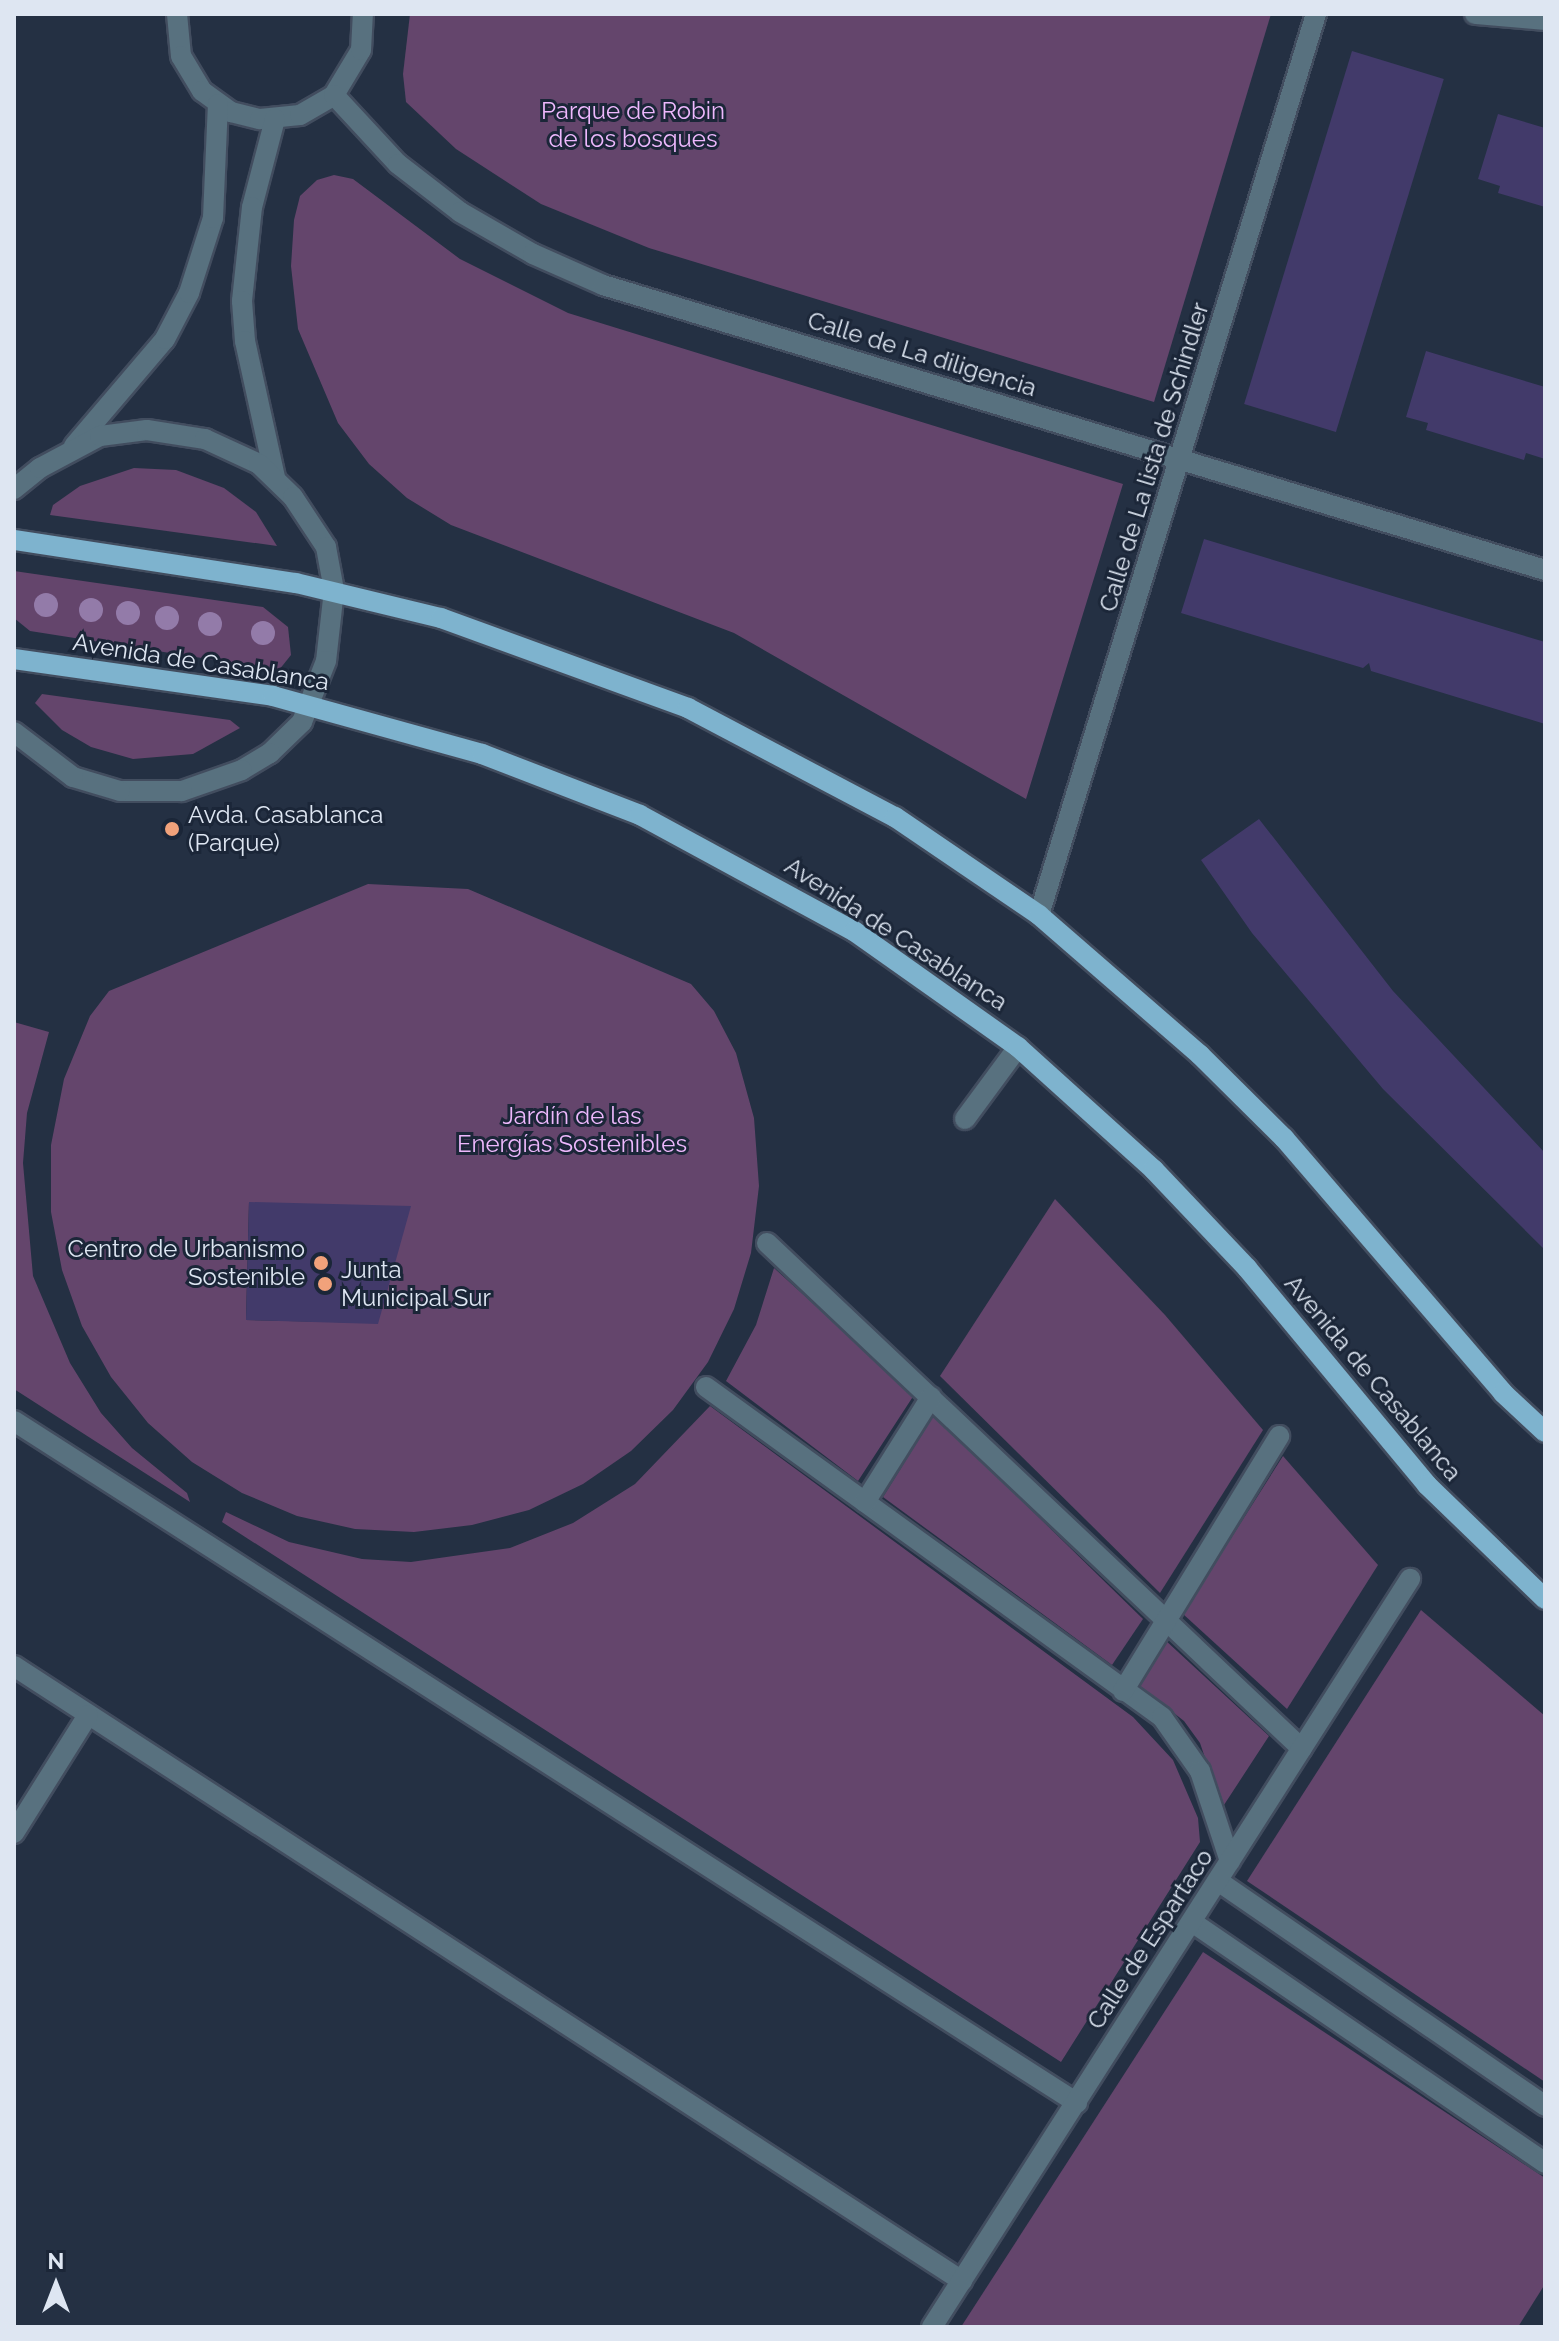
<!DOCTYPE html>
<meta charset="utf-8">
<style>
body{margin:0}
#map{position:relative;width:1559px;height:2341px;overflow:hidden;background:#243043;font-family:Raleway,sans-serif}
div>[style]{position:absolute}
.green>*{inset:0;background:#64456c}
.building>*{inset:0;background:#423a6a;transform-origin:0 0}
.roads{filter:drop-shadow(2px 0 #424d5f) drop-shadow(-2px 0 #424d5f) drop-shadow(0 2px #424d5f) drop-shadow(0 -2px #424d5f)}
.minor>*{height:20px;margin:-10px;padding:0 10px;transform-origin:10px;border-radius:10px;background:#58717f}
.major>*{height:20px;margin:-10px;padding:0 10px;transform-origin:10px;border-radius:10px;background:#7eb3ce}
.trees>*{width:24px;height:24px;margin:-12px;border-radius:50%;background:#937ba9}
.dots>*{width:22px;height:22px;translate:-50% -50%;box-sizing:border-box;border:4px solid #1b2638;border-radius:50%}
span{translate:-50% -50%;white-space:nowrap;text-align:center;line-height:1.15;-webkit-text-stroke:6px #1b2638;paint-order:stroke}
.park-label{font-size:24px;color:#eeb8fd}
.street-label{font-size:24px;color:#dee6f2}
.poi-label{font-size:24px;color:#dee6f2}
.left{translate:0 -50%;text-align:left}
.right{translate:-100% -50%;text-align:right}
.frame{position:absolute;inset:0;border:16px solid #dee6f2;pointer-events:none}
.north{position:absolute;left:16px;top:2245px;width:80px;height:80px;-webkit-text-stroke:6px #1b2638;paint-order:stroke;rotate:0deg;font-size:22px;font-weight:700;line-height:32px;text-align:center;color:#dee6f2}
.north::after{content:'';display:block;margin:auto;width:28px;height:36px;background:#dee6f2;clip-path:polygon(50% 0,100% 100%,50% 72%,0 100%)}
</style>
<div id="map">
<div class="green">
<i style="clip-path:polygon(410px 14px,1271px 14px,1154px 402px,649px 248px,541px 204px,456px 149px,406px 102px,403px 74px)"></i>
<i style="clip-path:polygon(334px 175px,353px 179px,460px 259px,568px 313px,1123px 484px,1026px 799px,734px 633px,451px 525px,407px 498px,369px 464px,338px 423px,298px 329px,291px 266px,294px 220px,300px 196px,317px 180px)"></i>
<i style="clip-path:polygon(134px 468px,176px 470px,224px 488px,256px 512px,277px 546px,50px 515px,53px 505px,80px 486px)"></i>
<i style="clip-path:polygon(14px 571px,263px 607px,288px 627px,291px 655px,279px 670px,30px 631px,14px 618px)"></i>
<i style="clip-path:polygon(42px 694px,230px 720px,240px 728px,193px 754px,133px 759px,91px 747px,62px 730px,35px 703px)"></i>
<i style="clip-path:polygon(evenodd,368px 884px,468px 889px,691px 984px,714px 1011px,736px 1053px,754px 1118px,759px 1186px,751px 1253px,734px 1309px,708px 1362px,673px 1410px,631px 1451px,583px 1484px,529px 1510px,472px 1525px,414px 1532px,355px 1529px,297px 1516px,242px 1493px,192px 1462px,148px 1423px,111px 1377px,82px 1326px,62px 1270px,51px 1212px,51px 1145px,64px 1079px,90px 1016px,109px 991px,368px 884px,249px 1202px,378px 1323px,246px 1320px,249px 1202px)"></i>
<i style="clip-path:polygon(14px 1022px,49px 1032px,27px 1113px,23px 1163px,33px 1276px,70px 1363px,101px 1413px,132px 1448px,187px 1493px,190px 1502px,14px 1389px)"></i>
<i style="clip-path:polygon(1055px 1199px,1165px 1315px,1263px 1430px,1160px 1593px,940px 1376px)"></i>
<i style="clip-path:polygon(774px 1268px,914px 1395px,858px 1481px,726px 1381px,756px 1325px)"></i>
<i style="clip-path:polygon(710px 1406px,1133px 1717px,1173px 1760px,1198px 1818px,1200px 1842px,1061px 2062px,222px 1522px,226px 1512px,289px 1542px,362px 1559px,411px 1562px,510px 1548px,573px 1523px,635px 1484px)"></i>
<i style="clip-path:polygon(934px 1415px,1143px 1619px,1112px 1665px,883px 1497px)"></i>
<i style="clip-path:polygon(1283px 1456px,1378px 1565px,1287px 1709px,1183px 1614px)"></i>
<i style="clip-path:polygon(1421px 1610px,1545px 1716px,1545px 2082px,1247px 1881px)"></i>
<i style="clip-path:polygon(1164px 1639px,1269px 1736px,1222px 1808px,1200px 1743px,1184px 1721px,1136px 1683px)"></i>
<i style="clip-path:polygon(1203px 1952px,1545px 2178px,1545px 2284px,1518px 2327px,961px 2327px)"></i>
</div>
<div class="building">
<i style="left:1352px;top:51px;width:96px;height:369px;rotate:17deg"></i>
<i style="clip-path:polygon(1498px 114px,1545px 128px,1545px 207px,1498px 193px,1500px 186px,1478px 179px)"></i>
<i style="clip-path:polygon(1426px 351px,1545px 387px,1545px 459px,1526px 453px,1524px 460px,1485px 448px,1426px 430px,1428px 423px,1406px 417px)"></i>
<i style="clip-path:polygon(1204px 539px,1545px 642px,1545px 724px,1371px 671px,1369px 663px,1363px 668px,1181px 613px)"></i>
<i style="clip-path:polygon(1259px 819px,1393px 991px,1545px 1153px,1545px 1250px,1383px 1089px,1252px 933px,1201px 860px)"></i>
<i style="clip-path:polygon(249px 1202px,411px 1206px,378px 1324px,246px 1320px)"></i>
</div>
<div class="roads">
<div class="minor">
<i style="left:177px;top:14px;width:42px;rotate:84.6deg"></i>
<i style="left:181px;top:56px;width:41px;rotate:59deg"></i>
<i style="left:202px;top:91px;width:36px;rotate:36deg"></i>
<i style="left:231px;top:112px;width:30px;rotate:14deg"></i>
<i style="left:260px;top:119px;width:40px;rotate:-5.7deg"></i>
<i style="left:300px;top:115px;width:39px;rotate:-30deg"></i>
<i style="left:334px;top:95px;width:52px;rotate:-59deg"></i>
<i style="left:361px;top:50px;width:36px;rotate:-87deg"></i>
<i style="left:1475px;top:14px;width:70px;rotate:4.9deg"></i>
<i style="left:334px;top:95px;width:94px;rotate:47.2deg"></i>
<i style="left:398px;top:164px;width:78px;rotate:37.7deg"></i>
<i style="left:460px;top:212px;width:84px;rotate:29.9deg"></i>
<i style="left:533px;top:254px;width:77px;rotate:23.9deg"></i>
<i style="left:603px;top:285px;width:984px;rotate:16.83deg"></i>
<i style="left:275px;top:119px;width:91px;rotate:104.6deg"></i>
<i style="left:252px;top:207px;width:95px;rotate:96.1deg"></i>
<i style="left:242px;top:301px;width:40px;rotate:85.7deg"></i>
<i style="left:245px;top:341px;width:140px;rotate:77.6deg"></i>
<i style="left:74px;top:446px;width:140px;rotate:-49.6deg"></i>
<i style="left:165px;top:339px;width:52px;rotate:-62.4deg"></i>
<i style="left:189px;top:293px;width:79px;rotate:-72.3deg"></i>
<i style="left:213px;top:218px;width:114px;rotate:-87.5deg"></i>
<i style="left:14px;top:489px;width:33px;rotate:-39deg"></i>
<i style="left:40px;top:468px;width:68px;rotate:-28.1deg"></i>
<i style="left:100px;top:436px;width:47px;rotate:-7.3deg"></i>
<i style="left:147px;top:430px;width:59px;rotate:8.8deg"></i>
<i style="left:205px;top:439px;width:60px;rotate:24.8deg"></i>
<i style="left:259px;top:464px;width:47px;rotate:44.1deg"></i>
<i style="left:293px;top:497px;width:60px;rotate:56.6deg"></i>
<i style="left:326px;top:547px;width:44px;rotate:79.5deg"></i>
<i style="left:334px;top:590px;width:71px;rotate:96.4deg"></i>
<i style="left:326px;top:661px;width:66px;rotate:111.5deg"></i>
<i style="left:302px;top:722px;width:45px;rotate:135.9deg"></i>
<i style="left:270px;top:753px;width:33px;rotate:149deg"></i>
<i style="left:242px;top:770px;width:64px;rotate:160.7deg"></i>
<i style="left:182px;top:791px;width:62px;rotate:180deg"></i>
<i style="left:120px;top:791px;width:49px;rotate:-163.4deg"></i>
<i style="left:73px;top:777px;width:74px;rotate:-142.7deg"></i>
<i style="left:1039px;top:915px;width:943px;rotate:-72.91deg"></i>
<i style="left:965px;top:1119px;width:89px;rotate:-53.6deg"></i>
<i style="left:767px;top:1243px;width:736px;rotate:43.4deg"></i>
<i style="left:706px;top:1387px;width:563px;rotate:35.89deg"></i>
<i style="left:1162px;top:1717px;width:66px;rotate:54.9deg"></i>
<i style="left:1200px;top:1771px;width:95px;rotate:71.6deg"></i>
<i style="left:14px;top:1421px;width:1263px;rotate:32.68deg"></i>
<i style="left:865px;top:1502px;width:124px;rotate:-57.8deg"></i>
<i style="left:14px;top:1666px;width:1130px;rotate:32.97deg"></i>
<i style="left:1123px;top:1691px;width:299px;rotate:-58.5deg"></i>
<i style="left:14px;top:1833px;width:139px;rotate:-57.9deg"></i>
<i style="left:1218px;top:1881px;width:397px;rotate:34.5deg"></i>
<i style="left:1192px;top:1922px;width:427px;rotate:34.3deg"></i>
<i style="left:932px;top:2327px;width:888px;rotate:-57.42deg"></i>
</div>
<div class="major">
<i style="left:14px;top:540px;width:285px;rotate:8.7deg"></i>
<i style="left:296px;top:583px;width:149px;rotate:13.6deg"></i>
<i style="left:441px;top:618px;width:263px;rotate:20deg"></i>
<i style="left:688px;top:708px;width:234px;rotate:27.8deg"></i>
<i style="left:895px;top:817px;width:174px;rotate:34.2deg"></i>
<i style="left:1039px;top:915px;width:213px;rotate:41deg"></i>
<i style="left:1200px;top:1055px;width:118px;rotate:44.7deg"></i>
<i style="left:1284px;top:1138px;width:336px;rotate:49.3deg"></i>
<i style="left:1503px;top:1393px;width:57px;rotate:42.9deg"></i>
<i style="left:14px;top:659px;width:262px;rotate:8.1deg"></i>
<i style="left:273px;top:696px;width:217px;rotate:15.5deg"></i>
<i style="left:482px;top:754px;width:169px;rotate:21.1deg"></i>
<i style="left:640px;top:815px;width:243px;rotate:28.5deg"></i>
<i style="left:854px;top:931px;width:201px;rotate:35.3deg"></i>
<i style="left:1018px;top:1047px;width:183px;rotate:42.1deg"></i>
<i style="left:1154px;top:1170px;width:135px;rotate:46.5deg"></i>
<i style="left:1247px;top:1268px;width:282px;rotate:50.3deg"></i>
<i style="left:1427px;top:1485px;width:164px;rotate:44deg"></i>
</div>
</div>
<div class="trees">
<i style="left:46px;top:605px"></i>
<i style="left:91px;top:610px"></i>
<i style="left:128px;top:613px"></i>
<i style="left:167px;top:618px"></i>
<i style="left:210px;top:624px"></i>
<i style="left:263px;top:633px"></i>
</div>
<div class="dots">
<i style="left:172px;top:829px;background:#f1a27b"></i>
<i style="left:321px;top:1263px;background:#f1a27b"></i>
<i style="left:325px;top:1284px;background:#f1a27b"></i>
</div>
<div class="park-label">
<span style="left:633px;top:125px">Parque de Robin<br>de los bosques</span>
<span style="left:572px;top:1130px">Jardín de las<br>Energías Sostenibles</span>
</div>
<div class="street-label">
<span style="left:922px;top:354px;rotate:17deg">Calle de La diligencia</span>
<span style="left:1154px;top:457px;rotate:-73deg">Calle de La lista de Schindler</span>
<span style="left:201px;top:662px;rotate:9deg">Avenida de Casablanca</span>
<span style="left:896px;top:934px;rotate:33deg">Avenida de Casablanca</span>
<span style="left:1373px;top:1378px;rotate:50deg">Avenida de Casablanca</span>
<span style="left:1150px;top:1939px;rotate:-57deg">Calle de Espartaco</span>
</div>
<div class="poi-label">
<span class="left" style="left:188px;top:829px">Avda. Casablanca<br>(Parque)</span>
<span class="right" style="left:305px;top:1263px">Centro de Urbanismo<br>Sostenible</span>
<span class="left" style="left:341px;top:1284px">Junta<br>Municipal Sur</span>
</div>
<div class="frame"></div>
<div class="north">N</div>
</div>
